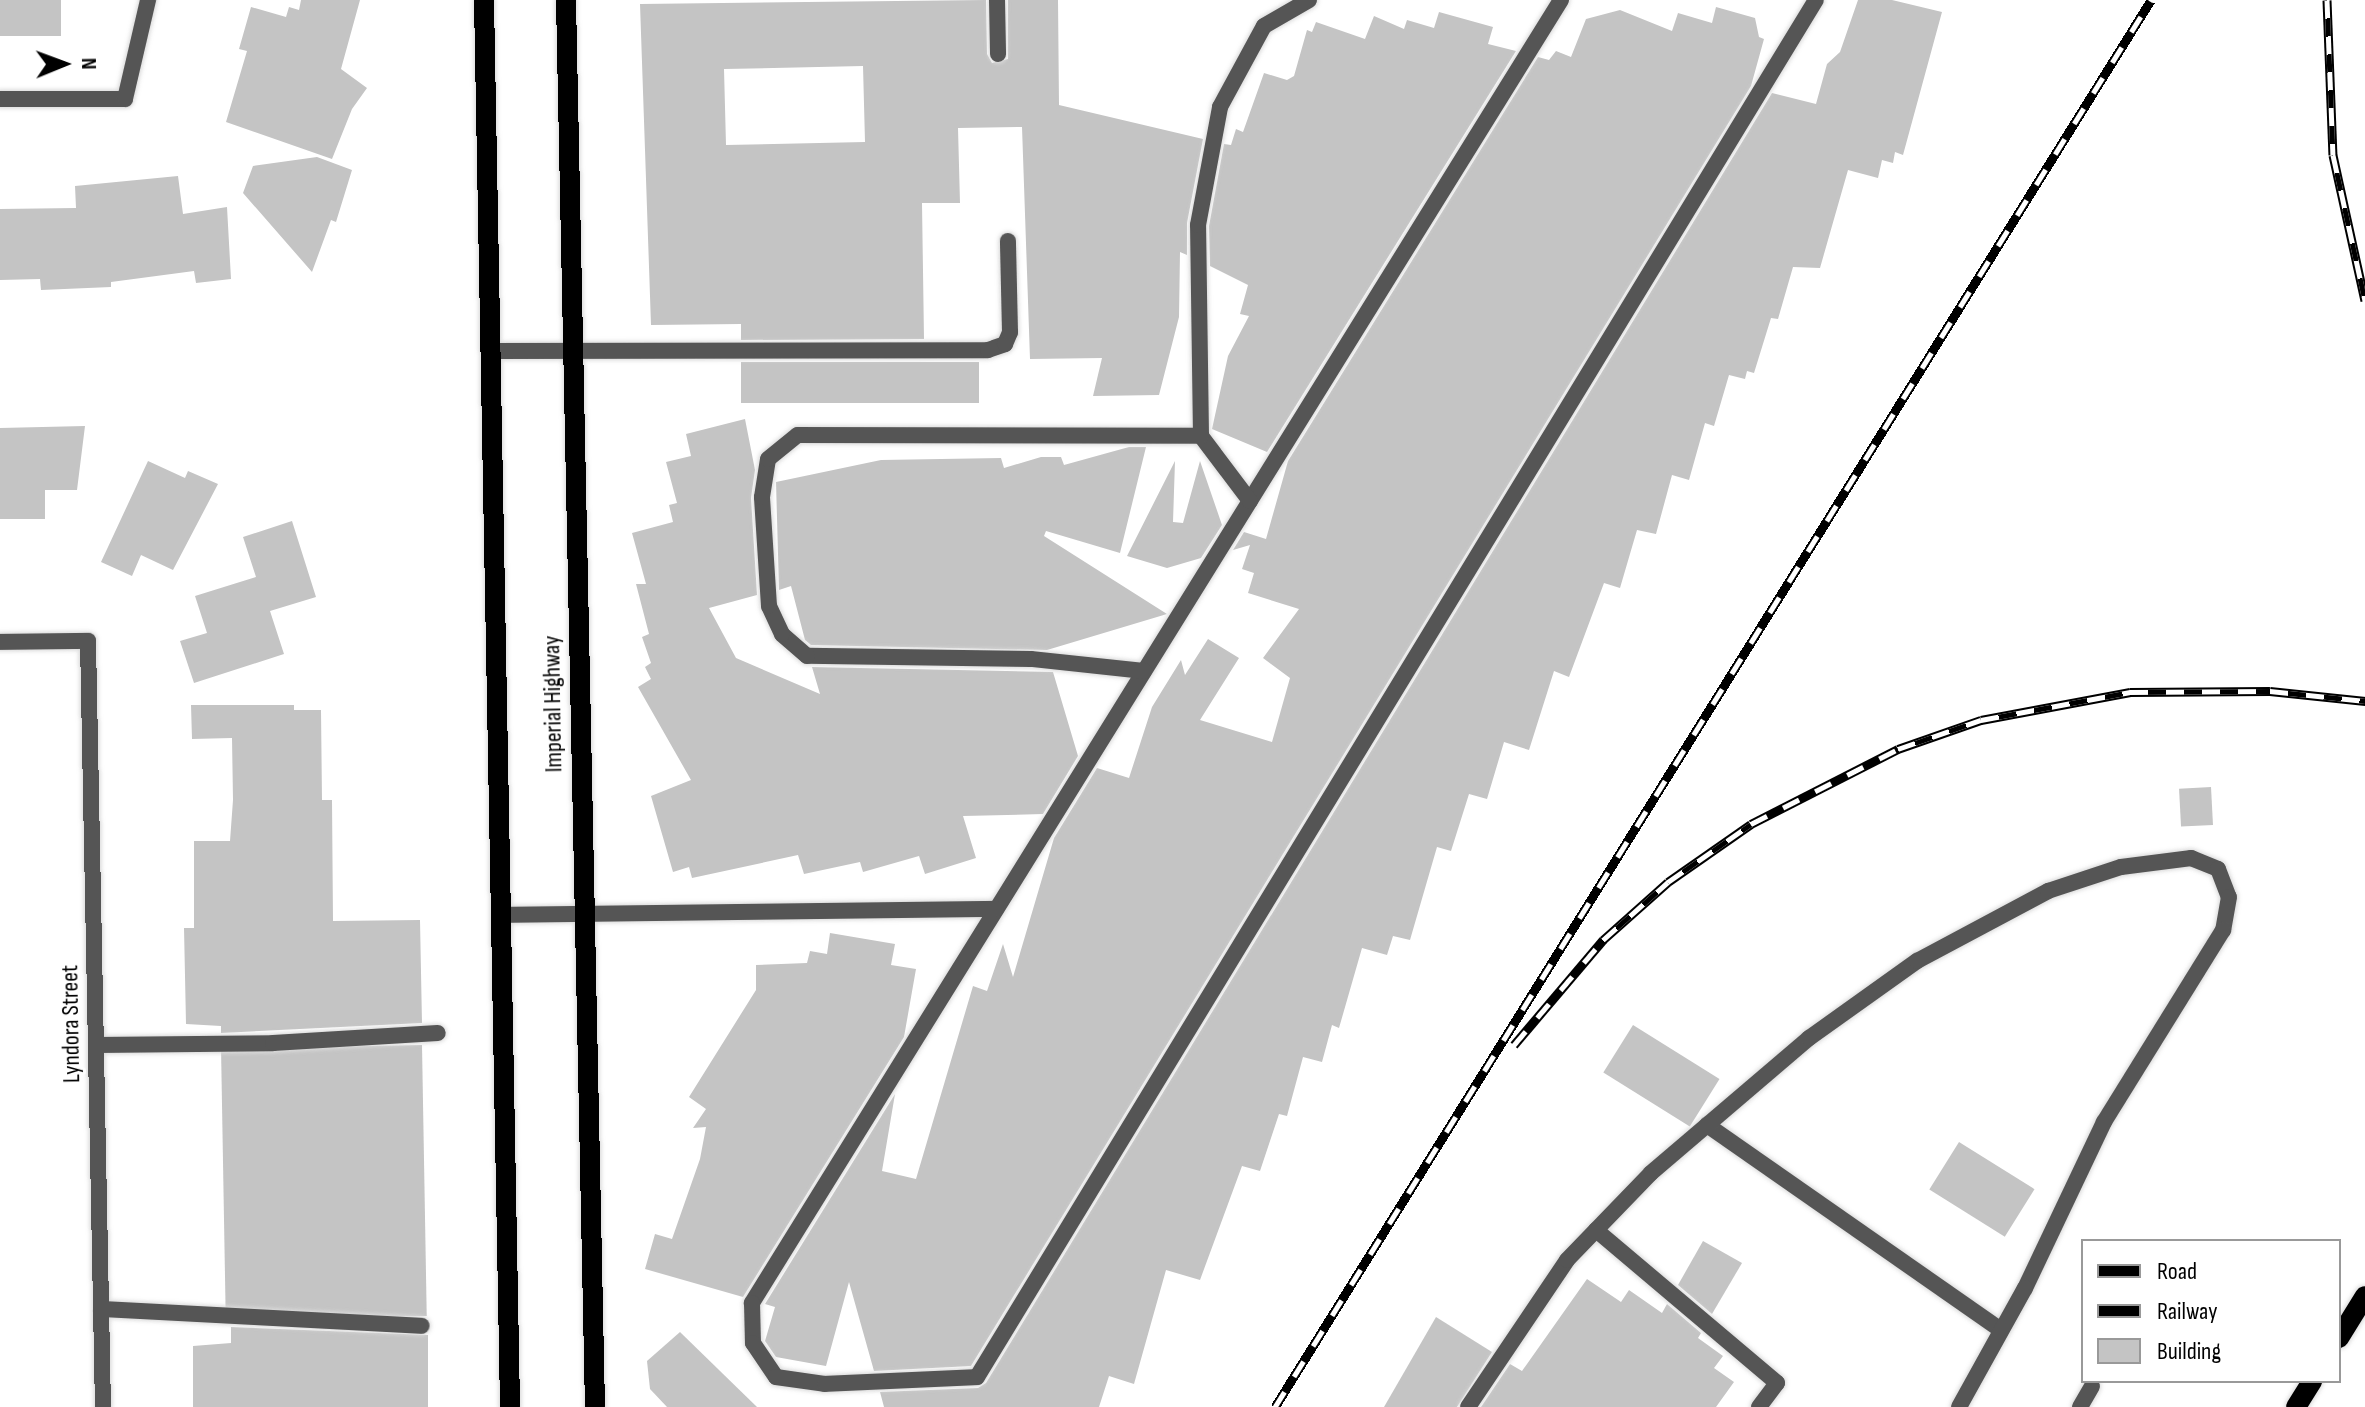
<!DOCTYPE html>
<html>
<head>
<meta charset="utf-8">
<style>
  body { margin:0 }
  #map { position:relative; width:2365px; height:1407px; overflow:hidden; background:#fff; font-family:"Sofia Sans Condensed",sans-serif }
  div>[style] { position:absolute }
  .building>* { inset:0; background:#c4c4c4; transform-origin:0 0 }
  .roads { filter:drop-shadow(0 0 2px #dbdbdb) drop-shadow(0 0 2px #dbdbdb) }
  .service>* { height:16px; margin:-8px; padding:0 8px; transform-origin:8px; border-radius:8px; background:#555 }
  .minor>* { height:16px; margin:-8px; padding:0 8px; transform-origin:8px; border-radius:8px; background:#555 }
  .primary>* { height:20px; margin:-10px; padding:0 10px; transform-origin:10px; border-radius:10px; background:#000 }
  .rail>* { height:9px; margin-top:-4.5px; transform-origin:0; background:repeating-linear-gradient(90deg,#fff 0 18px,#000 0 36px); box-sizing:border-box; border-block:2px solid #000 }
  span { translate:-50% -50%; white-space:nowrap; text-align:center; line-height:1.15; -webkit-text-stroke:6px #fff; paint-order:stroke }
  .street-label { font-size:24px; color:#000 }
  .legend { position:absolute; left:2081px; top:1239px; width:260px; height:144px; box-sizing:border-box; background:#fff; border:2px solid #999; margin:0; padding:10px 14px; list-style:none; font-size:24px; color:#000 }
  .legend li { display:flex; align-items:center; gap:16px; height:40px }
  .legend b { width:40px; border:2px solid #999 }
  .north { position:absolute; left:24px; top:24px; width:80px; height:80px; -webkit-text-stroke:6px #fff; paint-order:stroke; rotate:89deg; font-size:22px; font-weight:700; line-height:32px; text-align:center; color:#000 }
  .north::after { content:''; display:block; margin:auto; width:28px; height:36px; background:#000; clip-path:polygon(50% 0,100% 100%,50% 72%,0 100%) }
</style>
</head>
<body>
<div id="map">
  <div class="building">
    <div style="left:0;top:0;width:61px;height:36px"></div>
    <div style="clip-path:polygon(301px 0,360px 0,341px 69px,367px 88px,352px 109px,332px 159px,226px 122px,247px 51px,239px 49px,251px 7px,286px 17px,289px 7px,299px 10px)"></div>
    <div style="clip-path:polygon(evenodd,986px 0,987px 54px,992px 63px,1008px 59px,1008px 0,1058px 0,1059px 105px,1203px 139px,1187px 223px,1187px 255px,1180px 252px,1179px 317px,1159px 395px,1093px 396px,1102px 358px,1030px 359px,1022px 127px,958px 128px,960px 203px,922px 203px,924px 339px,741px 340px,741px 324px,651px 325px,640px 4px,986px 0,863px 66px,865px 142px,726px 145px,724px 69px,863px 66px)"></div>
    <div style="clip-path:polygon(1858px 0,1892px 0,1942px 12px,1903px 155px,1895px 152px,1893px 163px,1882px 160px,1878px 178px,1848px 170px,1820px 268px,1793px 267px,1778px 319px,1771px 318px,1754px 373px,1747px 371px,1745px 379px,1729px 375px,1714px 426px,1705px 423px,1689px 480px,1672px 475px,1656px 534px,1637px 530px,1620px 588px,1604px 583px,1569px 677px,1554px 671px,1529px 750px,1504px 742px,1487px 799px,1469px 794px,1451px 851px,1437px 847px,1410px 940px,1393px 936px,1387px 955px,1362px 948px,1339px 1028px,1332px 1025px,1322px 1062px,1303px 1057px,1287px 1116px,1279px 1114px,1260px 1171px,1242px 1166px,1200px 1280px,1166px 1270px,1134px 1384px,1109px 1376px,1099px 1407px,884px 1407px,880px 1392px,978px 1388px,986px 1383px,1772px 93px,1816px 104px,1827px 64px,1840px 52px)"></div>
    <div style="clip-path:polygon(1716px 7px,1755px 18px,1759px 37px,1764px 39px,1751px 86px,971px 1366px,874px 1371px,849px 1282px,826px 1366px,776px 1357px,765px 1341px,775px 1307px,765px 1304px,895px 1094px,882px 1171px,916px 1179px,973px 986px,987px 991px,1003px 944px,1013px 977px,1054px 838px,1097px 768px,1129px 778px,1152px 707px,1181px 660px,1185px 675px,1208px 639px,1239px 658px,1200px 720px,1272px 742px,1290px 678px,1263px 658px,1299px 609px,1248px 593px,1254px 573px,1242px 569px,1250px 545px,1233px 550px,1244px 532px,1266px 539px,1288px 461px,1538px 57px,1549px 60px,1556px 51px,1571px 57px,1586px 19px,1620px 10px,1672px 31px,1678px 13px,1712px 23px)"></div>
    <div style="clip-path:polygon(1439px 12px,1493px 27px,1488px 44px,1516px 51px,1267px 452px,1212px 429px,1228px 356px,1249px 316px,1240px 314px,1248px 285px,1210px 266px,1209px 226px,1224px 144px,1231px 145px,1236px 129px,1243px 132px,1264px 73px,1287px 80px,1294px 76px,1307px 30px,1312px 32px,1316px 22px,1365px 39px,1374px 16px,1404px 29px,1407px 20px,1434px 28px)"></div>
    <div style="clip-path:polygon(317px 157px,352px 170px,336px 222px,331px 220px,312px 272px,243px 193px,253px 166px)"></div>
    <div style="clip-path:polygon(178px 176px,183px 214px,227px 207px,231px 279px,196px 283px,194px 271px,111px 282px,111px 287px,41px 290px,40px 279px,0 280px,0 209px,76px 208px,75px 186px)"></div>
    <div style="left:741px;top:362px;width:238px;height:41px"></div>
    <div style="clip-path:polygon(745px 419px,755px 470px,751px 498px,757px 595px,709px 608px,736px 658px,820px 694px,812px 667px,1053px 672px,1078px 756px,1043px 814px,963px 816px,976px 858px,925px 874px,919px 856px,863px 872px,860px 862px,804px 874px,798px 855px,692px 878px,689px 867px,673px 872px,651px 796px,691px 780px,638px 687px,651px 679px,645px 667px,651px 663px,642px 637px,649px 634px,636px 584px,646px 584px,632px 533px,673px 522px,669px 505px,677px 503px,666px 462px,691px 456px,686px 434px)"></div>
    <div style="clip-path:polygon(85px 426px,77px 490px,45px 490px,45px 519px,0 519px,0 428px)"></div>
    <div style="clip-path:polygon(1129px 447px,1146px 447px,1120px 553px,1046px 531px,1044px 536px,1167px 614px,1047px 650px,811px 645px,805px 640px,791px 586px,779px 590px,776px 482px,881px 460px,1001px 458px,1004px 468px,1041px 457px,1061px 457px,1064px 465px)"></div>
    <div style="clip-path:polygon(148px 461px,185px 478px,188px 471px,218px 484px,173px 570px,141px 555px,132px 576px,101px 562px)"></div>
    <div style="clip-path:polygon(1175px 461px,1173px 522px,1183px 523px,1200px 461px,1222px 525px,1201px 558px,1167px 568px,1127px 556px)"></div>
    <div style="clip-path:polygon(292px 521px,316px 597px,270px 611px,284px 654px,194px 683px,180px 641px,207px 633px,195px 596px,256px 577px,243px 537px)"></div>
    <div style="clip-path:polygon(191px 705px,294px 705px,294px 710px,321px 710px,322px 800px,332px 800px,333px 921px,420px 920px,422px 1023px,221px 1033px,221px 1026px,186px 1024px,184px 928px,194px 928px,194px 841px,230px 841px,233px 800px,232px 738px,192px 739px)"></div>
    <div style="left:2211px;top:787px;width:38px;height:32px;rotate:87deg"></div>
    <div style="clip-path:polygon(830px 933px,895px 944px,891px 965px,916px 969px,904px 1037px,743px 1297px,645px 1269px,655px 1234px,672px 1239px,700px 1159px,706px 1127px,693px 1128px,706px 1109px,689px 1097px,756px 990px,756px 965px,807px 963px,810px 951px,827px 954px)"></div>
    <div style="left:1633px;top:1025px;width:102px;height:56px;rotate:32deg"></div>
    <div style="left:422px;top:1045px;width:271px;height:201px;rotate:89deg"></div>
    <div style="left:1959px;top:1142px;width:89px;height:56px;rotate:32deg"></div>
    <div style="clip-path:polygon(1703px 1241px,1742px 1263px,1712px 1314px,1678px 1285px)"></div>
    <div style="clip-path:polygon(1587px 1279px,1621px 1302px,1629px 1290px,1662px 1313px,1667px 1304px,1701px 1333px,1698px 1338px,1723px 1356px,1714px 1368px,1734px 1382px,1716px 1407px,1481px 1407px,1510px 1364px,1522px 1371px)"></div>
    <div style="clip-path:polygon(1436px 1317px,1492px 1352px,1457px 1407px,1384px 1407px)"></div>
    <div style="clip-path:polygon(231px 1327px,428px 1335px,428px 1407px,193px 1407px,193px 1346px,231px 1343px)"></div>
    <div style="clip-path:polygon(680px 1332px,757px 1407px,667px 1407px,650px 1389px,647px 1361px)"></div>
  </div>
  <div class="roads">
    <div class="service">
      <div style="left:997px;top:0;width:54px;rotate:88.9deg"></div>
      <div style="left:1561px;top:0;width:1534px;rotate:121.84deg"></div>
      <div style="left:752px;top:1303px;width:40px;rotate:88.6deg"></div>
      <div style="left:753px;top:1343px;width:41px;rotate:55.9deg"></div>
      <div style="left:776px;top:1377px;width:49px;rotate:8.1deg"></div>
      <div style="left:825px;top:1384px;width:152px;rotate:-2.6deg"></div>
      <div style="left:977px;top:1377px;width:1612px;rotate:-58.65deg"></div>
      <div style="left:489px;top:351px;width:499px;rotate:-0.1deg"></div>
      <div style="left:988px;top:350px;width:18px;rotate:-19deg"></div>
      <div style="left:1005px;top:344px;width:13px;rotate:-67deg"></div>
      <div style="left:1010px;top:332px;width:91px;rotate:-91.3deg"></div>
      <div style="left:1250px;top:501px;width:81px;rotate:-127deg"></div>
      <div style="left:1201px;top:436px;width:211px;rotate:-90.8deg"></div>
      <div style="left:1198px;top:225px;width:120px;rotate:-79.4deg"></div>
      <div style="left:1220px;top:107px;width:92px;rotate:-61.5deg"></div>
      <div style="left:1264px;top:26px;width:52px;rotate:-30deg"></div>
      <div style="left:1144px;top:671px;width:114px;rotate:-173.9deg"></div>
      <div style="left:1031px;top:659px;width:224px;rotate:-179.2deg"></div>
      <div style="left:807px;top:656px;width:33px;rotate:-139deg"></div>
      <div style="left:782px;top:634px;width:31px;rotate:-115deg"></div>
      <div style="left:769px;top:606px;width:109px;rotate:-93.7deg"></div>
      <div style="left:762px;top:497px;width:38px;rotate:-81deg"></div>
      <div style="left:768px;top:459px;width:38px;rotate:-39deg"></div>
      <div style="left:798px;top:435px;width:403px;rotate:0.1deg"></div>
      <div style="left:500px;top:915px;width:496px;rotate:-0.7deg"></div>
      <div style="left:96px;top:1045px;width:177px;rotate:-0.6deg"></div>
      <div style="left:273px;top:1043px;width:165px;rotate:-3.5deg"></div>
      <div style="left:1707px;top:1125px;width:358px;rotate:34.9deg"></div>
      <div style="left:1596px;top:1230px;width:237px;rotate:40.2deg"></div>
      <div style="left:1777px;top:1383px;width:30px;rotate:127deg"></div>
      <div style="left:101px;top:1309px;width:321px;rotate:3deg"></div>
      <div style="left:1468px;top:1407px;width:177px;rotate:-56deg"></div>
      <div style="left:1567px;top:1260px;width:121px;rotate:-46deg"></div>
      <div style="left:1651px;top:1173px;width:208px;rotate:-40.5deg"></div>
      <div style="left:1809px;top:1038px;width:133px;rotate:-35.5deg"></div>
      <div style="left:1917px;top:961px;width:149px;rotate:-28.1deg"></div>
      <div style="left:2048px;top:891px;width:77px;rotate:-18.2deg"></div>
      <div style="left:2121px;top:867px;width:71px;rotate:-7.3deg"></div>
      <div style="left:2191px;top:858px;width:29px;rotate:22deg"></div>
      <div style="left:2218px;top:869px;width:30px;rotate:69deg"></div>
      <div style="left:2229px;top:897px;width:34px;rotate:100deg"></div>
      <div style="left:2223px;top:930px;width:226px;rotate:121.8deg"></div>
      <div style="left:2104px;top:1122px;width:184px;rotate:115.4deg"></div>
      <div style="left:2025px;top:1288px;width:136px;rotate:119deg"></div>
      <div style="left:2080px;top:1407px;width:24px;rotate:-60deg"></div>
    </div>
    <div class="minor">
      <div style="left:0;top:99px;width:125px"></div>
      <div style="left:125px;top:99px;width:102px;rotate:-76.9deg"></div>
      <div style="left:0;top:642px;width:88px;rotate:-0.7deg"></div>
      <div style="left:88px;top:641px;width:766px;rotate:88.88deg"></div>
    </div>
    <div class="primary">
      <div style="left:484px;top:0;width:1407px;rotate:88.94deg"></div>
      <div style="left:566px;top:0;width:1407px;rotate:88.82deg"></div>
      <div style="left:2339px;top:1338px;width:49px;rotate:-58.2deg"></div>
      <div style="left:2296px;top:1407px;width:31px;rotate:-58deg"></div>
    </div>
  </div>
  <div class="rail">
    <div style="left:2327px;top:0;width:155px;rotate:87.8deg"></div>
    <div style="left:2333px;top:155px;width:149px;rotate:77.6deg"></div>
    <div style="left:1514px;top:1045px;width:138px;rotate:-49.7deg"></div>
    <div style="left:1603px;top:940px;width:87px;rotate:-41.7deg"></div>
    <div style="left:1668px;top:882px;width:101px;rotate:-34.9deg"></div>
    <div style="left:1751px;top:824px;width:165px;rotate:-27deg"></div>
    <div style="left:1898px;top:749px;width:88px;rotate:-19.3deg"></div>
    <div style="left:1981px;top:720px;width:152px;rotate:-10.6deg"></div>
    <div style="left:2130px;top:692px;width:140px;rotate:-0.4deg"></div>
    <div style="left:2270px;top:691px;width:96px;rotate:6deg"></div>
    <div style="left:1275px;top:1407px;width:1657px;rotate:-58.09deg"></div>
  </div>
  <div class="street-label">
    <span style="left:553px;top:704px;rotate:-91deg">Imperial Highway</span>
    <span style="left:71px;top:1024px;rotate:-91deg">Lyndora Street</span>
  </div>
  <ul class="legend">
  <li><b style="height:10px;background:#000"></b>Road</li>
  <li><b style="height:10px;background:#000"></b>Railway</li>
  <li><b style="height:22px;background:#c4c4c4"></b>Building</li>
  </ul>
  <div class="north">N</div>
</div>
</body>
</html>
